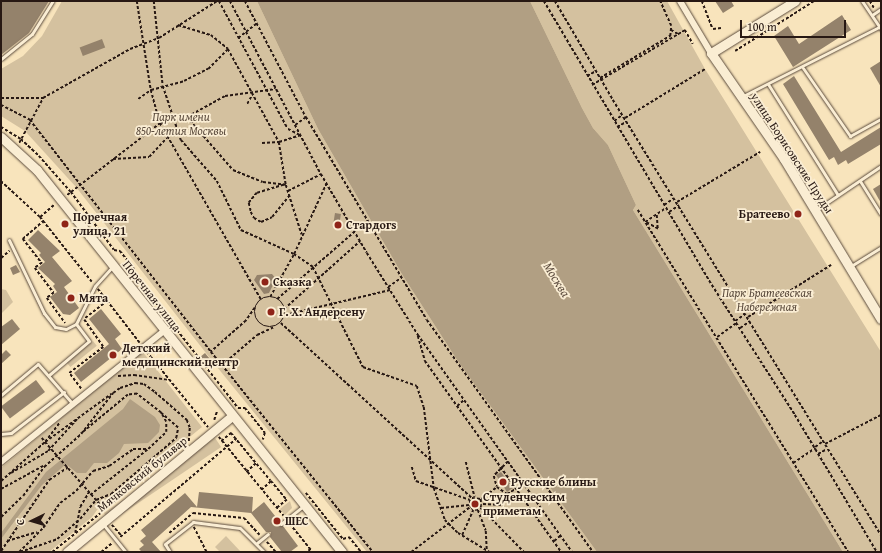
<!DOCTYPE html>
<html>
<head>
<meta charset="utf-8">
<style>
  body { margin:0 }
  #map { position:relative; width:882px; height:553px; overflow:hidden; background:#f8e4bc; font-family:"Gentium Book Plus",serif }
  div>[style] { position:absolute }
  .green>* { inset:0; background:#d4c19f; transform-origin:0 0 }
  .water>* { inset:0; background:#b19f83 }
  .building>* { inset:0; background:#94826b; transform-origin:0 0 }
  .path>* { height:1.5px; margin-top:-0.75px; transform-origin:0; background:repeating-linear-gradient(90deg,#271813 0 3px,transparent 0 5px) }
  .path>.ring { margin:-0.75px; padding:0; box-sizing:content-box; background:none; border:1.5px solid #271813; border-radius:50% }
  .roads { filter:drop-shadow(0 0 1px #5b4b3d) drop-shadow(0 0 1px #5b4b3d) }
  .lane>* { height:3px; margin:-1.5px; padding:0 1.5px; transform-origin:1.5px; border-radius:1.5px; background:#faedd3 }
  .street>* { height:6px; margin:-3px; padding:0 3px; transform-origin:3px; border-radius:3px; background:#faedd3 }
  .secondary>* { height:9px; margin:-4.5px; padding:0 4.5px; transform-origin:4.5px; border-radius:4.5px; background:#faedd3 }
  .dots>* { width:11px; height:11px; translate:-50% -50%; box-sizing:border-box; border:2px solid #faedd3; border-radius:50% }
  span { translate:-50% -50%; white-space:nowrap; text-align:center; line-height:1.15; -webkit-text-stroke:3.5px #faedd3; paint-order:stroke }
  .park-label { font-size:12px; color:#5b4b3d; font-style:italic }
  .street-label { font-size:12px; color:#271813 }
  .poi-label { font-size:12px; color:#271813; font-weight:700 }
  .right { translate:-100% -50%; text-align:right }
  .left { translate:0 -50%; text-align:left }
  .water-label { font-size:13px; color:#5e4e40; font-style:italic }
  .frame { position:absolute; inset:0; border:2px solid #271813; pointer-events:none }
  .north { position:absolute; left:12px; top:501px; width:40px; height:40px; -webkit-text-stroke:3px #faedd3; paint-order:stroke; rotate:265deg; font-size:11px; font-weight:700; line-height:16px; text-align:center; color:#271813 }
  .north::after { content:''; display:block; margin:auto; width:14px; height:18px; background:#271813; clip-path:polygon(50% 0,100% 100%,50% 72%,0 100%) }
  .scale { position:absolute; left:740px; top:20px; width:106px; height:18px; box-sizing:border-box; border:2px solid #271813; border-top:0; padding-left:5px; font-size:12px; line-height:14px; white-space:nowrap; color:#271813; -webkit-text-stroke:3px #faedd3; paint-order:stroke }
</style>
</head>
<body>
<div id="map">
  <div class="green">
    <div style="clip-path:polygon(62px 1px,257px 1px,318px 129px,403px 276px,459px 363px,597px 552px,367px 552px,213px 362px,76px 187px,25px 131px,1px 116px,1px 69px,23px 56px,42px 36px)"></div>
    <div style="clip-path:polygon(530px 1px,667px 1px,705px 69px,881px 352px,881px 552px,843px 552px,633px 210px,636px 205px,608px 145px,593px 128px,582px 108px)"></div>
    <div style="clip-path:polygon(1px 289px,6px 290px,13px 302px,1px 314px)"></div>
    <div style="left:93px;top:341px;width:6px;height:34px;rotate:51deg"></div>
    <div style="clip-path:polygon(142px 351px,202px 427px,113px 499px,102px 503px,92px 517px,49px 552px,1px 552px,1px 468px)"></div>
    <div style="left:215px;top:438px;width:11px;height:134px;rotate:56deg"></div>
    <div style="clip-path:polygon(290px 501px,292px 508px,285px 515px,280px 509px)"></div>
    <div style="clip-path:polygon(226px 536px,241px 552px,220px 552px,215px 547px)"></div>
  </div>
  <div class="water">
    <div style="clip-path:polygon(257px 1px,530px 1px,582px 108px,593px 128px,608px 145px,636px 205px,633px 210px,843px 552px,597px 552px,459px 363px,403px 276px,318px 129px)"></div>
    <div style="clip-path:polygon(130px 399px,155px 417px,160px 425px,159px 432px,148px 443px,124px 444px,119px 453px,107px 463px,94px 463px,86px 473px,77px 473px,66px 464px,42px 485px,1px 539px,1px 533px,46px 472px,123px 409px)"></div>
  </div>
  <div class="building">
    <div style="clip-path:polygon(1px 1px,49px 1px,29px 33px,1px 55px)"></div>
    <div style="clip-path:polygon(715px 1px,731px 1px,734px 6px,723px 13px)"></div>
    <div style="clip-path:polygon(842px 15px,851px 30px,793px 67px,774px 36px,788px 26px,799px 44px)"></div>
    <div style="left:102px;top:39px;width:9px;height:24px;rotate:69deg"></div>
    <div style="clip-path:polygon(881px 61px,881px 87px,870px 68px)"></div>
    <div style="clip-path:polygon(794px 76px,841px 152px,881px 127px,881px 144px,848px 164px,846px 160px,838px 165px,834px 157px,829px 160px,783px 84px)"></div>
    <div style="clip-path:polygon(881px 184px,881px 203px,873px 189px)"></div>
    <div style="left:335px;top:213px;width:6px;height:14px;rotate:9deg"></div>
    <div style="clip-path:polygon(38px 230px,60px 251px,52px 257px,72px 281px,64px 287px,79px 308px,70px 315px,63px 314px,50px 297px,57px 292px,53px 286px,55px 284px,38px 268px,45px 262px,39px 255px,41px 253px,28px 240px)"></div>
    <div style="clip-path:polygon(16px 265px,20px 272px,13px 275px,10px 268px)"></div>
    <div style="clip-path:polygon(272px 274px,276px 279px,269px 293px,264px 294px,254px 280px,257px 275px)"></div>
    <div style="clip-path:polygon(101px 309px,121px 334px,115px 339px,122px 349px,81px 382px,74px 373px,109px 344px,89px 319px)"></div>
    <div style="clip-path:polygon(12px 319px,20px 329px,1px 345px,1px 327px)"></div>
    <div style="clip-path:polygon(6px 350px,11px 355px,1px 364px,1px 355px)"></div>
    <div style="left:205px;top:353px;width:8px;height:6px;rotate:50deg"></div>
    <div style="left:36px;top:380px;width:15px;height:44px;rotate:53deg"></div>
    <div style="clip-path:polygon(501px 472px,513px 488px,507px 492px,496px 475px)"></div>
    <div style="clip-path:polygon(199px 492px,253px 497px,252px 512px,264px 502px,279px 521px,278px 526px,283px 526px,298px 546px,290px 552px,282px 552px,270px 537px,271px 532px,266px 532px,251px 513px,191px 507px,152px 542px,161px 552px,142px 552px,139px 549px,144px 545px,140px 541px,146px 536px,141px 530px,185px 493px,197px 507px)"></div>
  </div>
  <div class="path">
    <div style="left:137px;top:1px;width:90px;rotate:81.1deg"></div>
    <div style="left:151px;top:90px;width:34px;rotate:75deg"></div>
    <div style="left:160px;top:123px;width:203px;rotate:60.2deg"></div>
    <div style="left:154px;top:1px;width:85px;rotate:84deg"></div>
    <div style="left:163px;top:86px;width:57px;rotate:71.6deg"></div>
    <div style="left:181px;top:140px;width:55px;rotate:48.7deg"></div>
    <div style="left:217px;top:181px;width:55px;rotate:63.9deg"></div>
    <div style="left:241px;top:230px;width:58px;rotate:24.4deg"></div>
    <div style="left:294px;top:254px;width:23px;rotate:34deg"></div>
    <div style="left:313px;top:267px;width:112px;rotate:63.4deg"></div>
    <div style="left:363px;top:367px;width:57px;rotate:19.4deg"></div>
    <div style="left:417px;top:386px;width:22px;rotate:72deg"></div>
    <div style="left:424px;top:407px;width:82px;rotate:83deg"></div>
    <div style="left:434px;top:488px;width:34px;rotate:71deg"></div>
    <div style="left:445px;top:520px;width:18px;rotate:45deg"></div>
    <div style="left:458px;top:533px;width:37px;rotate:31deg"></div>
    <div style="left:219px;top:1px;width:145px;rotate:61.7deg"></div>
    <div style="left:288px;top:129px;width:13px;rotate:27deg"></div>
    <div style="left:230px;top:1px;width:195px;rotate:62.3deg"></div>
    <div style="left:321px;top:174px;width:91px;rotate:59.8deg"></div>
    <div style="left:367px;top:253px;width:97px;rotate:58.1deg"></div>
    <div style="left:418px;top:335px;width:266px;rotate:54.6deg"></div>
    <div style="left:245px;top:1px;width:131px;rotate:62.3deg"></div>
    <div style="left:306px;top:117px;width:236px;rotate:59.2deg"></div>
    <div style="left:427px;top:320px;width:285px;rotate:54.4deg"></div>
    <div style="left:544px;top:1px;width:330px;rotate:59.4deg"></div>
    <div style="left:712px;top:285px;width:154px;rotate:57.4deg"></div>
    <div style="left:795px;top:415px;width:160px;rotate:59.1deg"></div>
    <div style="left:555px;top:1px;width:115px;rotate:59.6deg"></div>
    <div style="left:613px;top:100px;width:511px;rotate:58.36deg"></div>
    <div style="left:702px;top:1px;width:30px;rotate:69deg"></div>
    <div style="left:713px;top:29px;width:8px;rotate:-7deg"></div>
    <div style="left:870px;top:1px;width:8px;rotate:60deg"></div>
    <div style="left:178px;top:25px;width:34px;rotate:17deg"></div>
    <div style="left:211px;top:35px;width:22px;rotate:39deg"></div>
    <div style="left:228px;top:49px;width:106px;rotate:61.3deg"></div>
    <div style="left:279px;top:142px;width:44px;rotate:80.8deg"></div>
    <div style="left:286px;top:185px;width:52px;rotate:72.3deg"></div>
    <div style="left:671px;top:30px;width:8px;rotate:30deg"></div>
    <div style="left:238px;top:38px;width:24px;rotate:-38deg"></div>
    <div style="left:735px;top:51px;width:93px;rotate:-32.3deg"></div>
    <div style="left:587px;top:76px;width:10px;rotate:-29deg"></div>
    <div style="left:600px;top:78px;width:82px;rotate:-31deg"></div>
    <div style="left:670px;top:36px;width:10px;rotate:-84deg"></div>
    <div style="left:671px;top:26px;width:27px;rotate:-114deg"></div>
    <div style="left:592px;top:85px;width:108px;rotate:-30.6deg"></div>
    <div style="left:685px;top:30px;width:16px;rotate:60deg"></div>
    <div style="left:1px;top:98px;width:42px"></div>
    <div style="left:138px;top:99px;width:16px;rotate:-35deg"></div>
    <div style="left:151px;top:90px;width:34px;rotate:-15deg"></div>
    <div style="left:184px;top:81px;width:27px;rotate:-27deg"></div>
    <div style="left:208px;top:69px;width:28px;rotate:-45deg"></div>
    <div style="left:247px;top:104px;width:10px;rotate:-61deg"></div>
    <div style="left:1px;top:105px;width:33px;rotate:27deg"></div>
    <div style="left:30px;top:120px;width:294px;rotate:52deg"></div>
    <div style="left:187px;top:117px;width:70px;rotate:49deg"></div>
    <div style="left:233px;top:170px;width:32px;rotate:22deg"></div>
    <div style="left:263px;top:182px;width:23px;rotate:7deg"></div>
    <div style="left:625px;top:118px;width:94px;rotate:-31.5deg"></div>
    <div style="left:614px;top:121px;width:10px;rotate:-37deg"></div>
    <div style="left:295px;top:125px;width:14px;rotate:-36deg"></div>
    <div style="left:1px;top:127px;width:23px;rotate:31deg"></div>
    <div style="left:21px;top:139px;width:25px;rotate:43deg"></div>
    <div style="left:39px;top:156px;width:48px;rotate:48.4deg"></div>
    <div style="left:71px;top:192px;width:72px;rotate:53.4deg"></div>
    <div style="left:114px;top:250px;width:6px;rotate:9deg"></div>
    <div style="left:120px;top:251px;width:22px;rotate:51deg"></div>
    <div style="left:134px;top:268px;width:7px;rotate:90deg"></div>
    <div style="left:134px;top:275px;width:159px;rotate:51.9deg"></div>
    <div style="left:232px;top:400px;width:10px;rotate:53deg"></div>
    <div style="left:238px;top:408px;width:7px"></div>
    <div style="left:245px;top:408px;width:32px;rotate:51deg"></div>
    <div style="left:265px;top:433px;width:7px;rotate:106deg"></div>
    <div style="left:617px;top:127px;width:10px;rotate:-29deg"></div>
    <div style="left:19px;top:143px;width:51px;rotate:-61.9deg"></div>
    <div style="left:43px;top:98px;width:100px;rotate:-29.4deg"></div>
    <div style="left:130px;top:49px;width:31px;rotate:-21deg"></div>
    <div style="left:159px;top:38px;width:69px;rotate:-32.5deg"></div>
    <div style="left:262px;top:143px;width:17px;rotate:-3deg"></div>
    <div style="left:279px;top:142px;width:22px;rotate:-18deg"></div>
    <div style="left:113px;top:159px;width:36px;rotate:-3deg"></div>
    <div style="left:149px;top:157px;width:26px;rotate:-47deg"></div>
    <div style="left:1px;top:181px;width:53px;rotate:42.7deg"></div>
    <div style="left:40px;top:217px;width:83px;rotate:51.3deg"></div>
    <div style="left:284px;top:185px;width:28px;rotate:163deg"></div>
    <div style="left:257px;top:193px;width:13px;rotate:129deg"></div>
    <div style="left:249px;top:203px;width:9px;rotate:77deg"></div>
    <div style="left:251px;top:212px;width:7px;rotate:63deg"></div>
    <div style="left:254px;top:218px;width:8px;rotate:30deg"></div>
    <div style="left:261px;top:222px;width:12px;rotate:-24deg"></div>
    <div style="left:272px;top:217px;width:27px;rotate:-51deg"></div>
    <div style="left:288px;top:191px;width:37px;rotate:-27deg"></div>
    <div style="left:67px;top:195px;width:118px;rotate:-37.7deg"></div>
    <div style="left:160px;top:123px;width:28px;rotate:-13deg"></div>
    <div style="left:187px;top:117px;width:43px;rotate:-28.9deg"></div>
    <div style="left:225px;top:96px;width:51px;rotate:-7.8deg"></div>
    <div style="left:677px;top:202px;width:97px;rotate:-31.1deg"></div>
    <div style="left:664px;top:205px;width:12px;rotate:-35deg"></div>
    <div style="left:638px;top:210px;width:401px;rotate:58.4deg"></div>
    <div style="left:669px;top:212px;width:12px;rotate:-35deg"></div>
    <div style="left:657px;top:215px;width:14px;rotate:86deg"></div>
    <div style="left:658px;top:229px;width:15px;rotate:-152deg"></div>
    <div style="left:645px;top:222px;width:25px;rotate:-34deg"></div>
    <div style="left:40px;top:217px;width:18px;rotate:-41deg"></div>
    <div style="left:44px;top:221px;width:28px;rotate:139deg"></div>
    <div style="left:23px;top:239px;width:31px;rotate:52deg"></div>
    <div style="left:42px;top:263px;width:9px;rotate:144deg"></div>
    <div style="left:35px;top:268px;width:31px;rotate:53deg"></div>
    <div style="left:54px;top:293px;width:9px;rotate:144deg"></div>
    <div style="left:47px;top:298px;width:31px;rotate:54deg"></div>
    <div style="left:1px;top:258px;width:11px;rotate:-41deg"></div>
    <div style="left:388px;top:287px;width:16px;rotate:-35deg"></div>
    <div style="left:98px;top:289px;width:68px;rotate:52.1deg"></div>
    <div class="ring" style="left:255px;top:297px;width:28.5px;height:28.5px"></div>
    <div style="left:270px;top:297px;width:49px;rotate:-60.8deg"></div>
    <div style="left:294px;top:254px;width:77px;rotate:-65.4deg"></div>
    <div style="left:277px;top:299px;width:102px;rotate:-41deg"></div>
    <div style="left:255px;top:308px;width:16px;rotate:125deg"></div>
    <div style="left:246px;top:321px;width:47px;rotate:138.5deg"></div>
    <div style="left:211px;top:352px;width:17px;rotate:50deg"></div>
    <div style="left:222px;top:365px;width:46px;rotate:-40.6deg"></div>
    <div style="left:257px;top:335px;width:19px;rotate:-25deg"></div>
    <div style="left:284px;top:309px;width:102px;rotate:-41.8deg"></div>
    <div style="left:285px;top:315px;width:108px;rotate:-13.4deg"></div>
    <div style="left:748px;top:317px;width:98px;rotate:-32.1deg"></div>
    <div style="left:85px;top:318px;width:28px;rotate:-38deg"></div>
    <div style="left:735px;top:321px;width:12px;rotate:-35deg"></div>
    <div style="left:281px;top:323px;width:259px;rotate:42.5deg"></div>
    <div style="left:740px;top:328px;width:12px;rotate:-35deg"></div>
    <div style="left:418px;top:336px;width:26px;rotate:74deg"></div>
    <div style="left:425px;top:361px;width:234px;rotate:54.5deg"></div>
    <div style="left:717px;top:337px;width:24px;rotate:-36deg"></div>
    <div style="left:147px;top:352px;width:97px;rotate:50.9deg"></div>
    <div style="left:222px;top:365px;width:240px;rotate:51.1deg"></div>
    <div style="left:206px;top:367px;width:14px;rotate:-39deg"></div>
    <div style="left:118px;top:376px;width:16px;rotate:-4deg"></div>
    <div style="left:134px;top:375px;width:35px;rotate:8deg"></div>
    <div style="left:81px;top:389px;width:20px;rotate:-127deg"></div>
    <div style="left:69px;top:373px;width:43px;rotate:-37.4deg"></div>
    <div style="left:103px;top:347px;width:33px;rotate:-125deg"></div>
    <div style="left:457px;top:406px;width:9px;rotate:-41deg"></div>
    <div style="left:214px;top:420px;width:9px;rotate:-72deg"></div>
    <div style="left:219px;top:437px;width:102px;rotate:50.6deg"></div>
    <div style="left:42px;top:438px;width:5px;rotate:53deg"></div>
    <div style="left:45px;top:442px;width:25px;rotate:-53deg"></div>
    <div style="left:221px;top:441px;width:13px;rotate:-39deg"></div>
    <div style="left:231px;top:433px;width:62px;rotate:50.2deg"></div>
    <div style="left:271px;top:481px;width:25px;rotate:50deg"></div>
    <div style="left:287px;top:500px;width:13px;rotate:141deg"></div>
    <div style="left:45px;top:442px;width:89px;rotate:48.6deg"></div>
    <div style="left:825px;top:444px;width:63px;rotate:-27.4deg"></div>
    <div style="left:815px;top:447px;width:10px;rotate:-37deg"></div>
    <div style="left:818px;top:454px;width:10px;rotate:-29deg"></div>
    <div style="left:466px;top:462px;width:36px;rotate:76deg"></div>
    <div style="left:508px;top:462px;width:20px;rotate:135deg"></div>
    <div style="left:494px;top:476px;width:11px;rotate:75deg"></div>
    <div style="left:497px;top:487px;width:12px;rotate:35deg"></div>
    <div style="left:507px;top:494px;width:20px;rotate:-30deg"></div>
    <div style="left:793px;top:463px;width:27px;rotate:-34deg"></div>
    <div style="left:412px;top:467px;width:15px;rotate:74deg"></div>
    <div style="left:416px;top:481px;width:57px;rotate:19.4deg"></div>
    <div style="left:246px;top:472px;width:13px;rotate:-42deg"></div>
    <div style="left:11px;top:473px;width:43px;rotate:-30.7deg"></div>
    <div style="left:48px;top:451px;width:43px;rotate:-47.8deg"></div>
    <div style="left:1px;top:481px;width:59px;rotate:-41.6deg"></div>
    <div style="left:45px;top:442px;width:82px;rotate:-36deg"></div>
    <div style="left:1px;top:489px;width:48px;rotate:-28.7deg"></div>
    <div style="left:261px;top:490px;width:13px;rotate:-42deg"></div>
    <div style="left:306px;top:493px;width:59px;rotate:51.2deg"></div>
    <div style="left:343px;top:539px;width:6px;rotate:-18deg"></div>
    <div style="left:349px;top:537px;width:19px;rotate:51deg"></div>
    <div style="left:90px;top:495px;width:74px;rotate:-38.4deg"></div>
    <div style="left:472px;top:498px;width:9px;rotate:6deg"></div>
    <div style="left:481px;top:499px;width:9px;rotate:90deg"></div>
    <div style="left:481px;top:499px;width:20px;rotate:-37deg"></div>
    <div style="left:470px;top:500px;width:8px;rotate:83deg"></div>
    <div style="left:471px;top:508px;width:4px;rotate:27deg"></div>
    <div style="left:475px;top:510px;width:6px;rotate:-18deg"></div>
    <div style="left:483px;top:504px;width:20px;rotate:3deg"></div>
    <div style="left:441px;top:508px;width:28px;rotate:-6deg"></div>
    <div style="left:481px;top:508px;width:62px;rotate:45.7deg"></div>
    <div style="left:478px;top:510px;width:22px;rotate:69deg"></div>
    <div style="left:486px;top:531px;width:19px;rotate:87deg"></div>
    <div style="left:1px;top:517px;width:30px;rotate:-44deg"></div>
    <div style="left:23px;top:496px;width:36px;rotate:-54deg"></div>
    <div style="left:44px;top:467px;width:50px;rotate:-41.7deg"></div>
    <div style="left:81px;top:434px;width:52px;rotate:-52deg"></div>
    <div style="left:113px;top:393px;width:9px;rotate:-36deg"></div>
    <div style="left:120px;top:388px;width:16px;rotate:-18deg"></div>
    <div style="left:135px;top:383px;width:9px;rotate:6deg"></div>
    <div style="left:144px;top:384px;width:14px;rotate:36deg"></div>
    <div style="left:155px;top:392px;width:43px;rotate:41.2deg"></div>
    <div style="left:187px;top:420px;width:9px;rotate:69deg"></div>
    <div style="left:190px;top:428px;width:14px;rotate:94deg"></div>
    <div style="left:290px;top:524px;width:36px;rotate:51deg"></div>
    <div style="left:112px;top:525px;width:15px;rotate:48deg"></div>
    <div style="left:194px;top:527px;width:28px;rotate:63deg"></div>
    <div style="left:75px;top:533px;width:26px;rotate:-79deg"></div>
    <div style="left:80px;top:507px;width:17px;rotate:-59deg"></div>
    <div style="left:169px;top:533px;width:31px;rotate:-40deg"></div>
    <div style="left:193px;top:513px;width:51px;rotate:5.6deg"></div>
    <div style="left:244px;top:518px;width:23px;rotate:47deg"></div>
    <div style="left:462px;top:535px;width:27px;rotate:-66deg"></div>
    <div style="left:120px;top:537px;width:152px;rotate:-40.2deg"></div>
    <div style="left:7px;top:541px;width:31px;rotate:-17deg"></div>
    <div style="left:554px;top:541px;width:8px;rotate:-40deg"></div>
    <div style="left:267px;top:542px;width:13px;rotate:48deg"></div>
    <div style="left:1px;top:551px;width:86px;rotate:-55.9deg"></div>
    <div style="left:49px;top:480px;width:23px;rotate:-34deg"></div>
    <div style="left:19px;top:552px;width:34px;rotate:-45deg"></div>
    <div style="left:43px;top:528px;width:30px;rotate:-56deg"></div>
    <div style="left:60px;top:503px;width:20px;rotate:-37deg"></div>
    <div style="left:76px;top:491px;width:26px;rotate:-50deg"></div>
    <div style="left:93px;top:471px;width:17px;rotate:-17deg"></div>
    <div style="left:109px;top:466px;width:29px;rotate:-35deg"></div>
    <div style="left:133px;top:449px;width:15px"></div>
    <div style="left:148px;top:449px;width:25px;rotate:-43deg"></div>
    <div style="left:166px;top:432px;width:10px;rotate:-90deg"></div>
    <div style="left:166px;top:422px;width:10px;rotate:-119deg"></div>
    <div style="left:161px;top:413px;width:31px;rotate:-142deg"></div>
    <div style="left:137px;top:394px;width:9px;rotate:174deg"></div>
    <div style="left:128px;top:395px;width:61px;rotate:140.3deg"></div>
    <div style="left:20px;top:552px;width:39px;rotate:-19deg"></div>
    <div style="left:57px;top:539px;width:30px;rotate:-41deg"></div>
    <div style="left:80px;top:519px;width:25px;rotate:-50deg"></div>
    <div style="left:96px;top:500px;width:16px;rotate:-22deg"></div>
    <div style="left:111px;top:494px;width:86px;rotate:-40.7deg"></div>
    <div style="left:176px;top:438px;width:10px;rotate:-79deg"></div>
    <div style="left:178px;top:428px;width:23px;rotate:-139deg"></div>
    <div style="left:52px;top:552px;width:105px;rotate:-38.8deg"></div>
    <div style="left:101px;top:552px;width:14px;rotate:-39deg"></div>
    <div style="left:309px;top:552px;width:4px;rotate:-90deg"></div>
    <div style="left:411px;top:552px;width:74px;rotate:-37.3deg"></div>
  </div>
  <div class="roads">
    <div class="lane">
      <div style="left:862px;top:1px;width:34px;rotate:56deg"></div>
      <div style="left:872px;top:15px;width:11px;rotate:-34deg"></div>
      <div style="left:1px;top:59px;width:40px;rotate:-39deg"></div>
      <div style="left:32px;top:34px;width:39px;rotate:-58deg"></div>
      <div style="left:803px;top:68px;width:83px;rotate:55.3deg"></div>
      <div style="left:850px;top:136px;width:35px;rotate:-29deg"></div>
      <div style="left:768px;top:84px;width:131px;rotate:57.8deg"></div>
      <div style="left:743px;top:96px;width:153px;rotate:-26.9deg"></div>
      <div style="left:860px;top:181px;width:39px;rotate:58deg"></div>
      <div style="left:816px;top:210px;width:78px;rotate:-34.1deg"></div>
      <div style="left:9px;top:240px;width:81px;rotate:64.4deg"></div>
      <div style="left:44px;top:313px;width:18px;rotate:52deg"></div>
      <div style="left:55px;top:327px;width:11px;rotate:10deg"></div>
      <div style="left:66px;top:329px;width:11px;rotate:-27deg"></div>
      <div style="left:76px;top:324px;width:42px;rotate:-63.4deg"></div>
      <div style="left:95px;top:286px;width:25px;rotate:-48deg"></div>
      <div style="left:851px;top:266px;width:36px;rotate:-32deg"></div>
      <div style="left:49px;top:375px;width:52px;rotate:-40.4deg"></div>
      <div style="left:89px;top:341px;width:21px;rotate:-127deg"></div>
      <div style="left:1px;top:395px;width:48px;rotate:-40deg"></div>
      <div style="left:38px;top:364px;width:52px;rotate:48.9deg"></div>
      <div style="left:1px;top:434px;width:10px;rotate:-6deg"></div>
      <div style="left:11px;top:433px;width:67px;rotate:-37.7deg"></div>
      <div style="left:103px;top:524px;width:36px;rotate:51deg"></div>
      <div style="left:281px;top:524px;width:28px;rotate:-39deg"></div>
      <div style="left:257px;top:543px;width:14px;rotate:-39deg"></div>
      <div style="left:170px;top:552px;width:9px;rotate:-122deg"></div>
      <div style="left:165px;top:544px;width:36px;rotate:-38deg"></div>
      <div style="left:193px;top:522px;width:47px;rotate:7.3deg"></div>
      <div style="left:240px;top:528px;width:34px;rotate:45deg"></div>
    </div>
    <div class="street">
      <div style="left:680px;top:1px;width:61px;rotate:59.2deg"></div>
      <div style="left:1px;top:462px;width:211px;rotate:-38.8deg"></div>
    </div>
    <div class="secondary">
      <div style="left:795px;top:1px;width:99px;rotate:148.2deg"></div>
      <div style="left:711px;top:53px;width:129px;rotate:55.4deg"></div>
      <div style="left:784px;top:159px;width:187px;rotate:58.8deg"></div>
      <div style="left:1px;top:137px;width:49px;rotate:42.5deg"></div>
      <div style="left:37px;top:170px;width:489px;rotate:51.4deg"></div>
      <div style="left:67px;top:552px;width:214px;rotate:-39.5deg"></div>
    </div>
  </div>
  <div class="dots">
    <div style="left:798px;top:214px;background:#8f2418"></div>
    <div style="left:65px;top:224px;background:#8f2418"></div>
    <div style="left:338px;top:225px;background:#8f2418"></div>
    <div style="left:265px;top:282px;background:#8f2418"></div>
    <div style="left:71px;top:298px;background:#8f2418"></div>
    <div style="left:271px;top:312px;background:#8f2418"></div>
    <div style="left:113px;top:355px;background:#8f2418"></div>
    <div style="left:503px;top:482px;background:#8f2418"></div>
    <div style="left:475px;top:504px;background:#8f2418"></div>
    <div style="left:277px;top:521px;background:#8f2418"></div>
  </div>
  <div class="park-label">
    <span style="left:181px;top:124px">Парк имени<br>850-летия Москвы</span>
    <span style="left:767px;top:300px">Парк Братеевская<br>Набережная</span>
  </div>
  <div class="street-label">
    <span style="left:792px;top:153px;rotate:57deg">улица Борисовские Пруды</span>
    <span style="left:152px;top:296px;rotate:52deg">Поречная улица</span>
    <span style="left:142px;top:474px;rotate:-39deg">Мячковский бульвар</span>
  </div>
  <div class="poi-label">
    <span class="right" style="left:790px;top:214px">Братеево</span>
    <span class="left" style="left:73px;top:224px">Поречная<br>улица, 21</span>
    <span class="left" style="left:346px;top:225px">Стардогs</span>
    <span class="left" style="left:273px;top:282px">Сказка</span>
    <span class="left" style="left:79px;top:298px">Мята</span>
    <span class="left" style="left:279px;top:312px">Г. Х. Андерсену</span>
    <span class="left" style="left:122px;top:355px">Детский<br>медицинский центр</span>
    <span class="left" style="left:511px;top:482px">Русские блины</span>
    <span class="left" style="left:483px;top:504px">Студенческим<br>приметам</span>
    <span class="left" style="left:285px;top:521px">ШЕС</span>
  </div>
  <div class="water-label">
    <span style="left:556px;top:280px;rotate:58deg">Москва</span>
  </div>
  <div class="frame"></div>
  <div class="north">С</div>
  <div class="scale">100 m</div>
</div>
</body>
</html>
